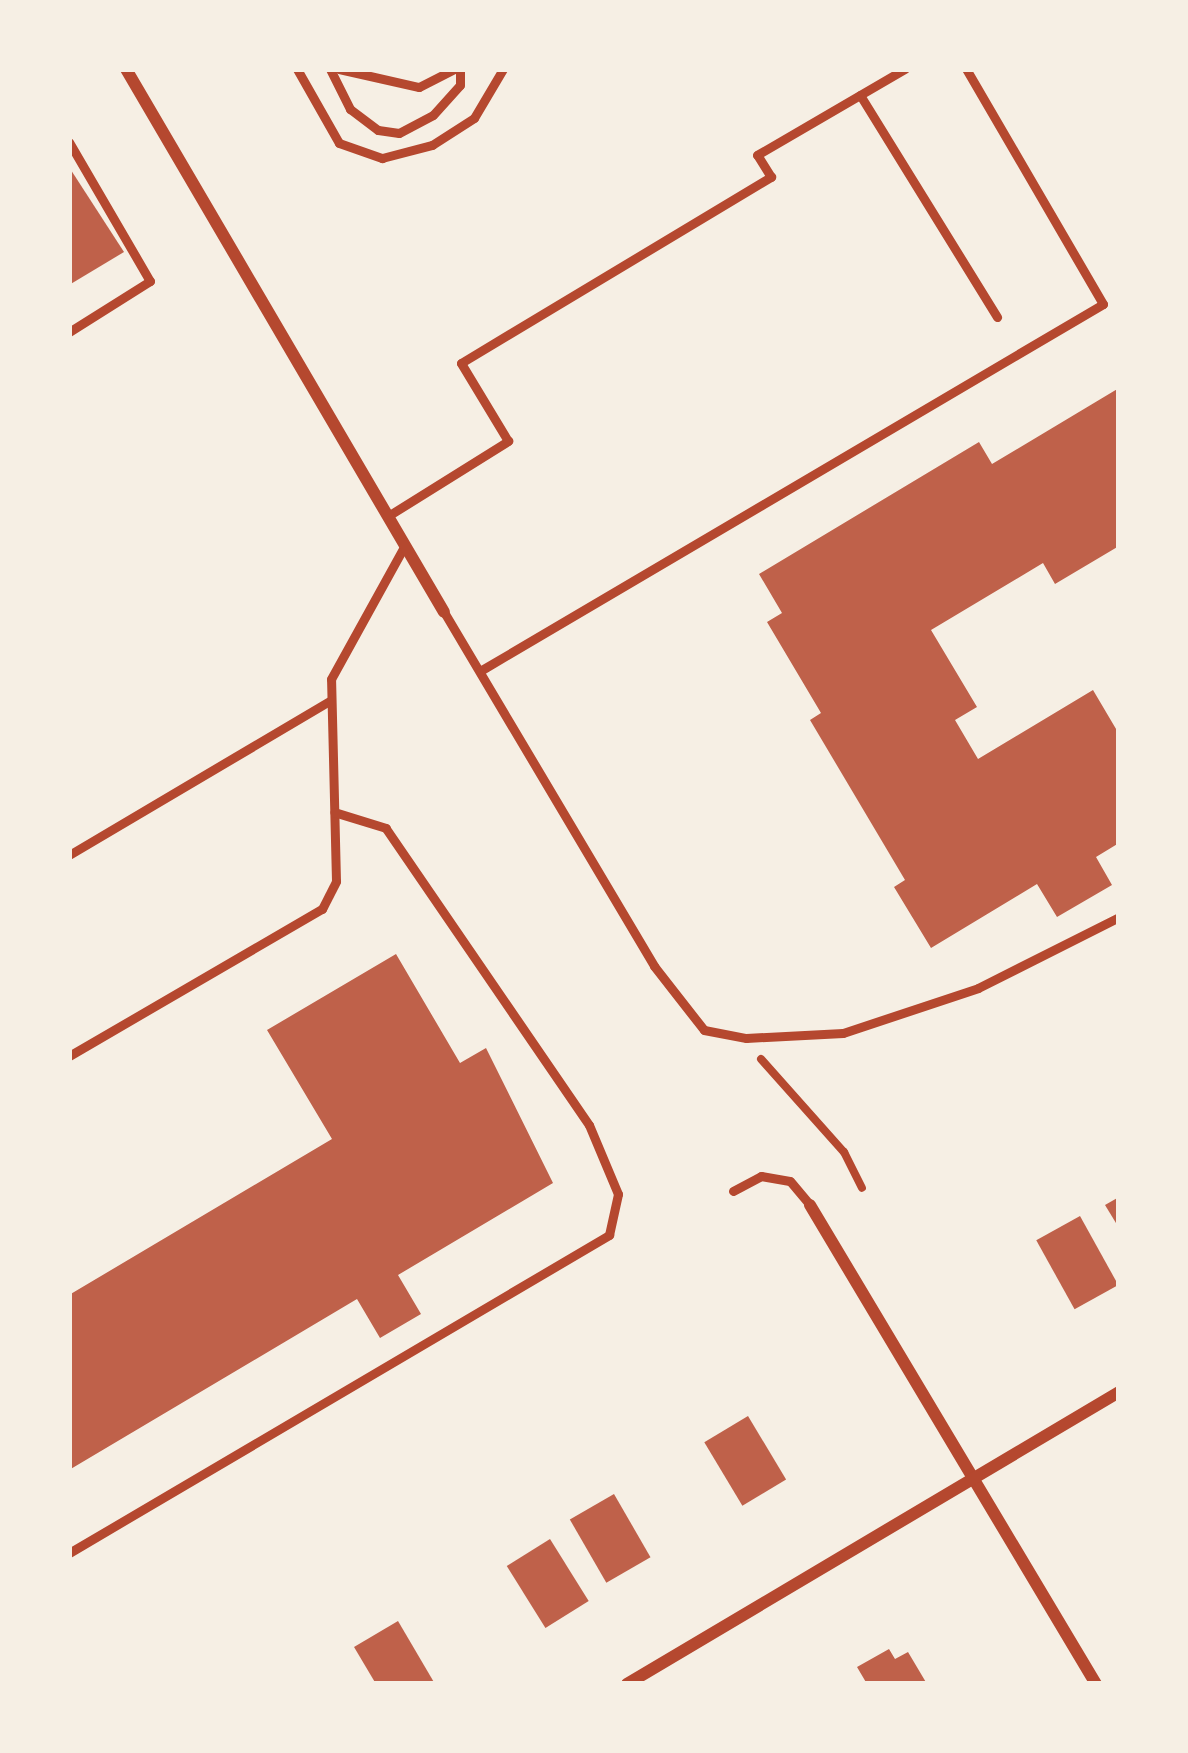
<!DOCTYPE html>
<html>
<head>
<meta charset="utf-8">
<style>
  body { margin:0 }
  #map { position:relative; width:1188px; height:1753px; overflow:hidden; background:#f6efe4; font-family:Overpass,sans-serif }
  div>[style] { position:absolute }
  .building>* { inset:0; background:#bf614a; transform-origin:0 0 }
  .path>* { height:8px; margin:-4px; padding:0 4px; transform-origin:4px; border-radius:4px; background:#b5482f }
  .service>* { height:9px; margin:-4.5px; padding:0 4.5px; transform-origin:4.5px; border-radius:4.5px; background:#b5482f }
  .minor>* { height:12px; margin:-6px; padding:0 6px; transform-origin:6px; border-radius:6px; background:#b5482f }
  span { translate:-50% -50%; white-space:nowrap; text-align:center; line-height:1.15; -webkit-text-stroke:10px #f6efe4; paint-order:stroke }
  .frame { position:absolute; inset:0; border:72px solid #f6efe4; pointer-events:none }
</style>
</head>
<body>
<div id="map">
  <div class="building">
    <div style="clip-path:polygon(69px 167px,124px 252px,69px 285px)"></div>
    <div style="clip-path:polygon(1119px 388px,1119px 546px,1055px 584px,1043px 563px,931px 630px,977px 707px,955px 720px,978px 759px,1093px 690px,1119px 734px,1119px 843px,1096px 857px,1112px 885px,1057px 917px,1037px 884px,931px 948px,894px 887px,905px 880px,810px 720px,821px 713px,767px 622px,782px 613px,759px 574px,979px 442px,992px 464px)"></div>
    <div style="clip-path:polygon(396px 954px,460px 1063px,486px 1048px,553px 1183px,398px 1275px,421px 1314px,380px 1338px,357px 1299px,69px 1470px,69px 1295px,332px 1139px,267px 1030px)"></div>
    <div style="clip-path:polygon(1119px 1197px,1119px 1228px,1105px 1205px)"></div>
    <div style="left:1080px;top:1216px;width:79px;height:50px;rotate:61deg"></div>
    <div style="left:748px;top:1416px;width:74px;height:51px;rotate:59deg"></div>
    <div style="left:614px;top:1494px;width:73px;height:51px;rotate:60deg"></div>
    <div style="left:550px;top:1539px;width:73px;height:51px;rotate:58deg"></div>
    <div style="clip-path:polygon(398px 1621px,435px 1684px,376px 1684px,354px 1647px)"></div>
    <div style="clip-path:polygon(889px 1649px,895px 1659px,908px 1652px,927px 1684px,867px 1684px,857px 1667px)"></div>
  </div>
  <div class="path">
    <div style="left:761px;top:1059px;width:125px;rotate:48.3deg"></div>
    <div style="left:844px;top:1152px;width:40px;rotate:63.4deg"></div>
  </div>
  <div class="service">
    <div style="left:297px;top:69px;width:85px;rotate:60.4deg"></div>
    <div style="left:339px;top:143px;width:46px;rotate:19.2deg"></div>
    <div style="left:382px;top:158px;width:52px;rotate:-14.6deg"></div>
    <div style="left:432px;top:145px;width:50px;rotate:-32.7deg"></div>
    <div style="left:474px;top:118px;width:57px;rotate:-59.4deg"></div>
    <div style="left:330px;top:69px;width:45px;rotate:63.4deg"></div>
    <div style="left:350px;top:109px;width:35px;rotate:37deg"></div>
    <div style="left:378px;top:130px;width:21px;rotate:8deg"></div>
    <div style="left:399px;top:133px;width:38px;rotate:-28deg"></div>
    <div style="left:433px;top:115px;width:40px;rotate:-48deg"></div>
    <div style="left:460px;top:85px;width:16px;rotate:-90deg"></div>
    <div style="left:339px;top:69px;width:82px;rotate:12.7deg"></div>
    <div style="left:419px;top:87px;width:39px;rotate:-27deg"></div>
    <div style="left:860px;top:95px;width:261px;rotate:58.3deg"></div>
    <div style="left:69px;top:142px;width:161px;rotate:59.8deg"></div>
    <div style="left:150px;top:281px;width:96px;rotate:147.8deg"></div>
    <div style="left:388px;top:516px;width:142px;rotate:-32deg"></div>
    <div style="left:508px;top:441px;width:91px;rotate:-121.1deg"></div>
    <div style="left:461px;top:363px;width:362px;rotate:-31deg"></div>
    <div style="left:771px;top:177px;width:26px;rotate:-122deg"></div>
    <div style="left:757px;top:155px;width:171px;rotate:-30.2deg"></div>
    <div style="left:444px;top:612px;width:412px;rotate:59.3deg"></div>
    <div style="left:654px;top:966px;width:81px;rotate:52deg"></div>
    <div style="left:704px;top:1030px;width:43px;rotate:10.8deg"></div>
    <div style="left:746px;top:1038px;width:97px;rotate:-3deg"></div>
    <div style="left:843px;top:1033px;width:142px;rotate:-18.4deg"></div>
    <div style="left:978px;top:988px;width:158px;rotate:-26.7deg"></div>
    <div style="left:480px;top:671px;width:723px;rotate:-30.5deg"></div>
    <div style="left:1103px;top:304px;width:272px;rotate:-120.2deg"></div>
    <div style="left:69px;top:855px;width:304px;rotate:-30.6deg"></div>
    <div style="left:69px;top:1056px;width:293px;rotate:-30.2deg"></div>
    <div style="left:322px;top:909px;width:31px;rotate:-63deg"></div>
    <div style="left:336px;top:881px;width:202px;rotate:-91.4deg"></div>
    <div style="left:331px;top:679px;width:153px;rotate:-61.1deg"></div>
    <div style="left:733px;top:1191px;width:32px;rotate:-28deg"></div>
    <div style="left:761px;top:1176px;width:29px;rotate:10deg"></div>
    <div style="left:790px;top:1181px;width:31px;rotate:50deg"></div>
    <div style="left:69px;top:1553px;width:627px;rotate:-30.49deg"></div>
    <div style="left:609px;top:1235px;width:42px;rotate:-77.6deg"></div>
    <div style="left:618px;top:1194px;width:75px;rotate:-112.8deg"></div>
    <div style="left:589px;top:1125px;width:360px;rotate:-124.4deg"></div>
    <div style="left:386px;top:828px;width:54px;rotate:-162.9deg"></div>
  </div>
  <div class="minor">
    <div style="left:126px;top:69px;width:629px;rotate:59.65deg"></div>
    <div style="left:810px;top:1205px;width:558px;rotate:59.16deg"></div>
    <div style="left:627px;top:1684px;width:572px;rotate:-30.69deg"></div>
  </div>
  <div class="frame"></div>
</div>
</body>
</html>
